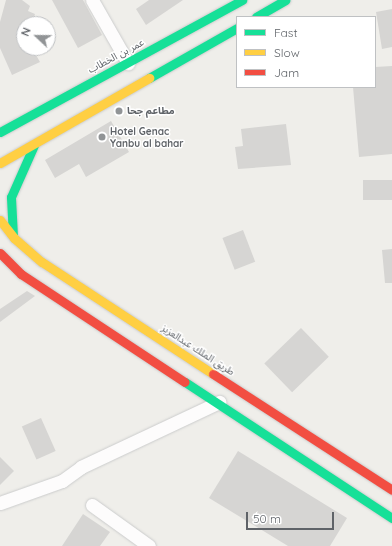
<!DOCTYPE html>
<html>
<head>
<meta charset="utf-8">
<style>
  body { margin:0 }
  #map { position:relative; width:392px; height:546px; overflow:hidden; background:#efeeea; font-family:Quicksand,"Noto Sans Arabic",sans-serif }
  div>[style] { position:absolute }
  .building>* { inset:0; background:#d6d5d3; transform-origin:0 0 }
  .roads { filter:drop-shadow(0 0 1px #cbcccc) drop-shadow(0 0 1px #cbcccc) }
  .street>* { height:13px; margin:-6.5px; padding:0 6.5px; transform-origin:6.5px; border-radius:6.5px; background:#fdfcfc }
  .fast>* { height:9px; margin:-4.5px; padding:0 4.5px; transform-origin:4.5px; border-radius:4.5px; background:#16e098 }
  .slow>* { height:9px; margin:-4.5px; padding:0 4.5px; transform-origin:4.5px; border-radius:4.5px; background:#ffcf43 }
  .jam>* { height:9px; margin:-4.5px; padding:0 4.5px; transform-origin:4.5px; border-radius:4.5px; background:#f24e42 }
  .dots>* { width:11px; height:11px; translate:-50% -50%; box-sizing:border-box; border:2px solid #fff; border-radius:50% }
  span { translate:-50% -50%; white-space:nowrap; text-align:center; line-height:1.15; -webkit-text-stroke:3px #fff; paint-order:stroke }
  .street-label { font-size:10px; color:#5f6368 }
  .poi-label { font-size:10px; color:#5f6368; font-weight:700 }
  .left { translate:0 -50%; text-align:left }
  .legend { position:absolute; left:236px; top:16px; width:140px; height:72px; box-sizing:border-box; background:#fff; border:1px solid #bfc1c3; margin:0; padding:5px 7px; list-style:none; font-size:12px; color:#5f6368 }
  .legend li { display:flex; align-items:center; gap:8px; height:20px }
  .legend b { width:20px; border:1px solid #bfc1c3 }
  .north { position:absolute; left:16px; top:16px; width:40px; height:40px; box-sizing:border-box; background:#fff; border:1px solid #bfc1c3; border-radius:50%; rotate:292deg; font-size:11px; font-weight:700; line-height:16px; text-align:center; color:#5f6368 }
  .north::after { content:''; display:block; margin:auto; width:14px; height:18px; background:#919496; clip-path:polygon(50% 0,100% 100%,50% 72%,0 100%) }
  .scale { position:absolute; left:246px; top:512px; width:88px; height:18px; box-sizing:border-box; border:2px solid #5f6368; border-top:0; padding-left:5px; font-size:12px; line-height:14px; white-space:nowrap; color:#5f6368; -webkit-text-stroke:3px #fff; paint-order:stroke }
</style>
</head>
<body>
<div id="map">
  <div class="building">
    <div style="clip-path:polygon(6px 0,22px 0,30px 6px,28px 11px,35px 14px,32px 24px,24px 24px,24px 48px,32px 48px,40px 62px,12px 75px,0 48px,0 22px)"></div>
    <div style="clip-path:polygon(52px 0,83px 0,102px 35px,78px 48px)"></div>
    <div style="clip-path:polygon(149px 0,183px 0,146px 25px,136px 9px)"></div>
    <div style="clip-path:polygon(392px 9px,392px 47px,382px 49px,376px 12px)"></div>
    <div style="clip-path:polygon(392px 66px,392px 154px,359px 157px,353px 87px,375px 87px,375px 67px)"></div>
    <div style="clip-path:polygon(111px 121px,129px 152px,86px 177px,79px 164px,55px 178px,45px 160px)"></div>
    <div style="clip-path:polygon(286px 124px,291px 165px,238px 169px,235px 147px,243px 146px,241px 129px)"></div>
    <div style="left:392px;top:180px;width:20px;height:29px;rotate:90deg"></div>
    <div style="left:243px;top:230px;width:34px;height:22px;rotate:69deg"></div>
    <div style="clip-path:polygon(392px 249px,392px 283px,385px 283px,382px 250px)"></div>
    <div style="clip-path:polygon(27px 291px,35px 296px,0 322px,0 309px)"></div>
    <div style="left:301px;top:328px;width:40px;height:51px;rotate:46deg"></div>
    <div style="left:41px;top:418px;width:36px;height:21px;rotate:66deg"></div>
    <div style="clip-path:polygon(238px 451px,347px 518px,330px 546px,288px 546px,209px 498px)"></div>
    <div style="clip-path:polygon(0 457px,14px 471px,0 485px)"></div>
    <div style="clip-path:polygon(83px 514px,110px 532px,100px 546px,62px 546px)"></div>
  </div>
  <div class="roads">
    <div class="street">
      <div style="left:92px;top:0;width:73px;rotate:60.3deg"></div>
      <div style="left:0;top:503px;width:66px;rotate:-19.5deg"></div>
      <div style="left:62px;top:481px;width:24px;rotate:-36deg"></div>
      <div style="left:81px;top:467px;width:153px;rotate:-25.2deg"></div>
      <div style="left:92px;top:505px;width:70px;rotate:35.7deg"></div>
    </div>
    <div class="fast">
      <div style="left:256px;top:17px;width:34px;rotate:-30deg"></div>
      <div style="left:149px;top:78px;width:101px;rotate:-29.6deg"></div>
      <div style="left:0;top:132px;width:276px;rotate:-28.6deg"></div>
      <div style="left:13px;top:236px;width:39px;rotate:-93deg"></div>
      <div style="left:11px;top:197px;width:57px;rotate:-66.1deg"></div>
      <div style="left:185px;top:382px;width:248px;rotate:33.3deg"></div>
    </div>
    <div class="slow">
      <div style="left:0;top:163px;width:172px;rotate:-29.7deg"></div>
      <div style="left:0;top:220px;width:23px;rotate:52deg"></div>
      <div style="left:14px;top:238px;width:37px;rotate:41deg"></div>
      <div style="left:42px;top:262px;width:204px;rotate:33.2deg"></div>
    </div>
    <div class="jam">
      <div style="left:0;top:253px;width:30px;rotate:45deg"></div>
      <div style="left:21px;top:274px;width:196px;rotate:33.4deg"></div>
      <div style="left:213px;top:374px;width:213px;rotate:32.9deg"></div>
    </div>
  </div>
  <div class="dots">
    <div style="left:119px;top:111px;background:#919496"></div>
    <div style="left:102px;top:137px;background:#919496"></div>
  </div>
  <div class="street-label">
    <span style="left:116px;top:56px;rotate:-28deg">عمر بن الخطاب</span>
    <span style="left:198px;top:350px;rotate:33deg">طريق الملك عبدالعزيز</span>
  </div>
  <div class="poi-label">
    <span class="left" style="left:127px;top:111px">مطاعم جحا</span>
    <span class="left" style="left:110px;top:137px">Hotel Genac<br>Yanbu al bahar</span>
  </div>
  <ul class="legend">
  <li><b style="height:5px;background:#16e098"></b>Fast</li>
  <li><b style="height:5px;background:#ffcf43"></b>Slow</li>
  <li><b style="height:5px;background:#f24e42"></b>Jam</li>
  </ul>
  <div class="north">N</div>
  <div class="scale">50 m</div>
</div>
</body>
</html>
